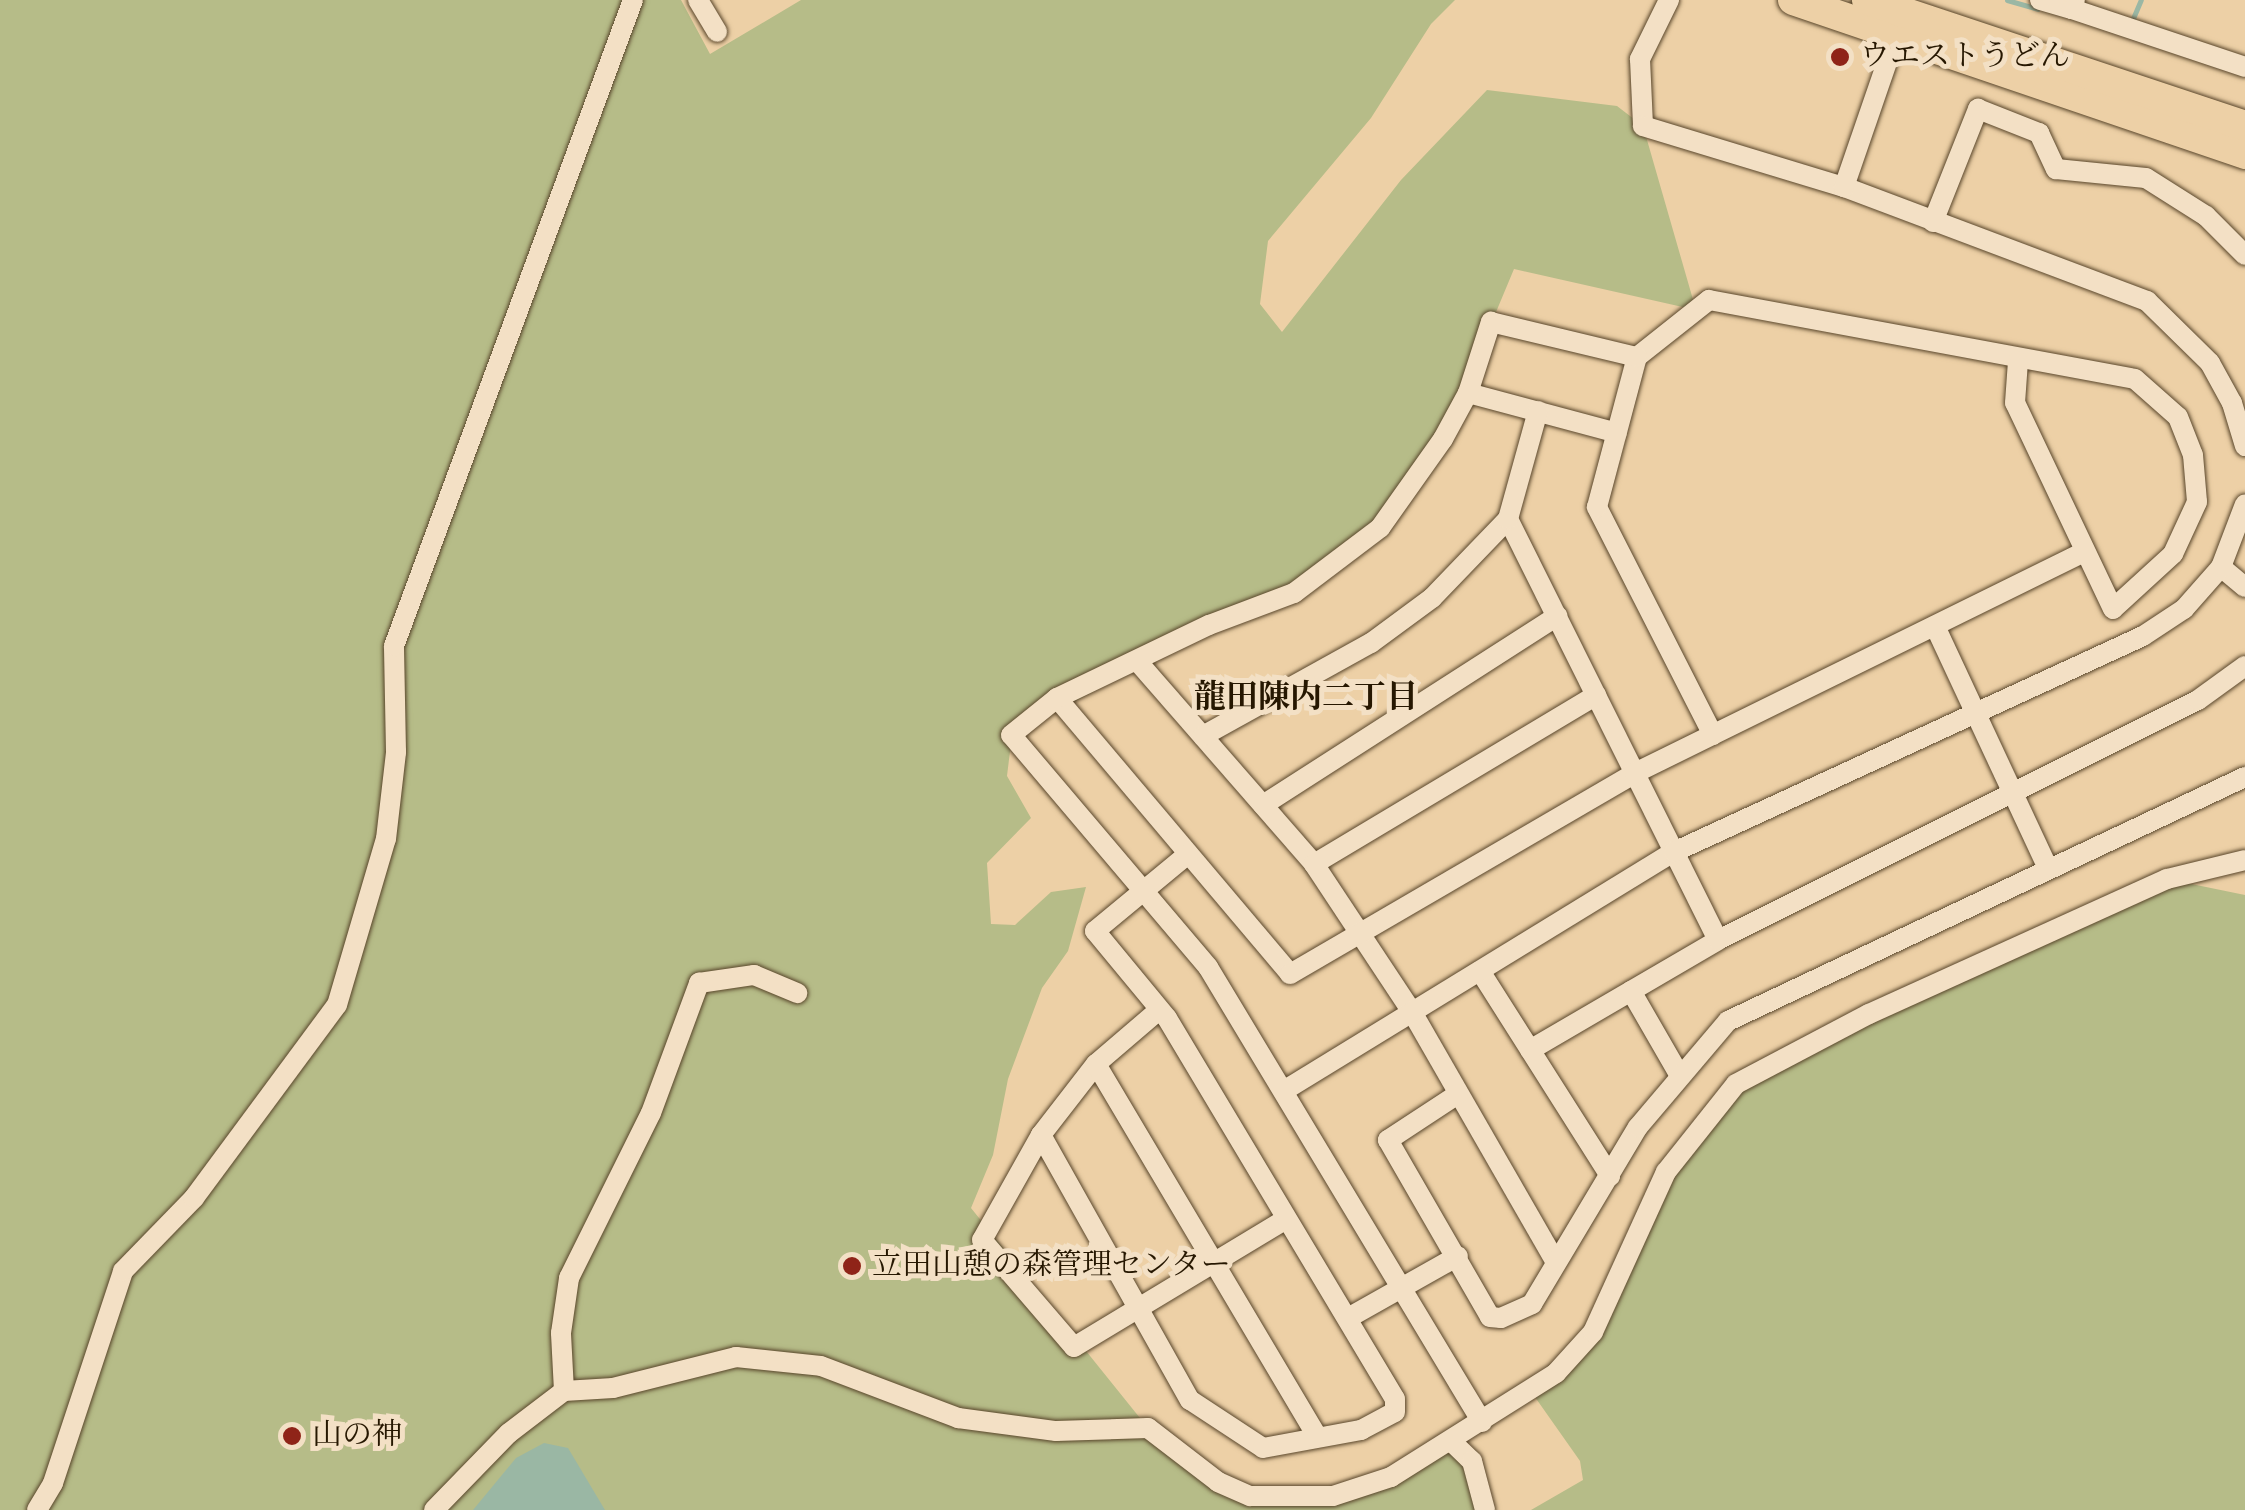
<!DOCTYPE html>
<html>
<head>
<meta charset="utf-8">
<style>
  body { margin:0 }
  #map { position:relative; width:2245px; height:1510px; overflow:hidden; background:#edd0a6; font-family:Vollkorn,"Noto Serif JP",serif }
  div>[style] { position:absolute }
  .green>* { inset:0; background:#b6bc88 }
  .water>* { inset:0; background:#9ab7a4 }
  .stream>* { height:5px; margin:-2.5px; padding:0 2.5px; transform-origin:2.5px; border-radius:2.5px; background:#9ab7a4 }
  .roads { filter:drop-shadow(0 0 2px #58452a) drop-shadow(0 0 2px #58452a) }
  .minor>* { height:20px; margin:-10px; padding:0 10px; transform-origin:10px; border-radius:10px; background:#f3e0c5 }
  .highway>* { height:30px; margin:-15px; padding:0 15px; transform-origin:15px; border-radius:15px; background:#edd0a6 }
  .dots>* { width:28px; height:28px; translate:-50% -50%; box-sizing:border-box; border:5px solid #f3e0c5; border-radius:50% }
  span { translate:-50% -50%; white-space:nowrap; text-align:center; line-height:1.15; -webkit-text-stroke:10px #f3e0c5; paint-order:stroke }
  .poi-label { font-size:30px; color:#261701 }
  .left { translate:0 -50%; text-align:left }
  .neighbourhood-label { font-size:32px; color:#261701; font-weight:700 }
</style>
</head>
<body>
<div id="map">
  <div class="green">
    <div style="clip-path:polygon(0 0,681px 0,710px 54px,801px 0,1455px 0,1431px 24px,1371px 118px,1268px 241px,1260px 304px,1282px 332px,1401px 180px,1487px 90px,1617px 106px,1643px 126px,1696px 310px,1514px 269px,1443px 439px,1345px 557px,1012px 735px,1007px 776px,1031px 818px,987px 863px,991px 924px,1015px 925px,1051px 892px,1086px 887px,1068px 951px,1042px 988px,1008px 1079px,993px 1155px,971px 1208px,1148px 1428px,1250px 1496px,1333px 1496px,1452px 1442px,1490px 1510px,0 1510px)"></div>
    <div style="clip-path:polygon(2167px 879px,2245px 895px,2245px 1510px,1531px 1510px,1583px 1480px,1580px 1461px,1530px 1390px,1592px 1334px,1637px 1229px,1736px 1084px)"></div>
  </div>
  <div class="water">
    <div style="clip-path:polygon(544px 1443px,568px 1448px,605px 1510px,473px 1510px,516px 1458px)"></div>
  </div>
  <div class="stream">
    <div style="left:2007px;top:0;width:32px;rotate:16deg"></div>
    <div style="left:2131px;top:23px;width:25px;rotate:-67deg"></div>
  </div>
  <div class="roads">
    <div class="minor">
      <div style="left:698px;top:0;width:37px;rotate:59deg"></div>
      <div style="left:1669px;top:0;width:66px;rotate:116.2deg"></div>
      <div style="left:1640px;top:59px;width:67px;rotate:87.4deg"></div>
      <div style="left:1643px;top:126px;width:210px;rotate:16.9deg"></div>
      <div style="left:1844px;top:187px;width:324px;rotate:20.6deg"></div>
      <div style="left:2147px;top:301px;width:88px;rotate:44.5deg"></div>
      <div style="left:2210px;top:363px;width:46px;rotate:61.2deg"></div>
      <div style="left:2232px;top:403px;width:45px;rotate:73.2deg"></div>
      <div style="left:2040px;top:0;width:33px;rotate:16deg"></div>
      <div style="left:2072px;top:9px;width:9px;rotate:-72deg"></div>
      <div style="left:2072px;top:9px;width:182px;rotate:18.5deg"></div>
      <div style="left:1844px;top:187px;width:172px;rotate:-71deg"></div>
      <div style="left:1933px;top:222px;width:122px;rotate:-68.3deg"></div>
      <div style="left:1978px;top:109px;width:66px;rotate:21.5deg"></div>
      <div style="left:2039px;top:133px;width:40px;rotate:65deg"></div>
      <div style="left:2056px;top:169px;width:90px;rotate:5.7deg"></div>
      <div style="left:2146px;top:178px;width:71px;rotate:32.3deg"></div>
      <div style="left:2206px;top:216px;width:55px;rotate:45deg"></div>
      <div style="left:1468px;top:393px;width:154px;rotate:15deg"></div>
      <div style="left:1508px;top:519px;width:470px;rotate:63.5deg"></div>
      <div style="left:2221px;top:567px;width:31px;rotate:40deg"></div>
      <div style="left:1935px;top:626px;width:265px;rotate:65deg"></div>
      <div style="left:1138px;top:662px;width:268px;rotate:48.9deg"></div>
      <div style="left:1314px;top:864px;width:178px;rotate:56.5deg"></div>
      <div style="left:1412px;top:1012px;width:287px;rotate:60.1deg"></div>
      <div style="left:1057px;top:698px;width:361px;rotate:49.8deg"></div>
      <div style="left:1290px;top:974px;width:399px;rotate:-30.2deg"></div>
      <div style="left:1635px;top:773px;width:497px;rotate:-26.2deg"></div>
      <div style="left:1713px;top:735px;width:256px;rotate:-117deg"></div>
      <div style="left:1597px;top:507px;width:155px;rotate:-75.1deg"></div>
      <div style="left:1637px;top:357px;width:92px;rotate:-38.4deg"></div>
      <div style="left:1709px;top:300px;width:433px;rotate:10.5deg"></div>
      <div style="left:2135px;top:379px;width:57px;rotate:41.5deg"></div>
      <div style="left:2178px;top:417px;width:41px;rotate:68.5deg"></div>
      <div style="left:2193px;top:455px;width:47px;rotate:85.1deg"></div>
      <div style="left:2197px;top:502px;width:57px;rotate:114.8deg"></div>
      <div style="left:2173px;top:554px;width:81px;rotate:137.5deg"></div>
      <div style="left:2113px;top:609px;width:228px;rotate:-115.4deg"></div>
      <div style="left:2015px;top:403px;width:42px;rotate:-85.9deg"></div>
      <div style="left:1203px;top:736px;width:192px;rotate:-29deg"></div>
      <div style="left:1371px;top:643px;width:76px;rotate:-36.4deg"></div>
      <div style="left:1432px;top:598px;width:110px;rotate:-46.1deg"></div>
      <div style="left:1508px;top:519px;width:112px;rotate:-74.5deg"></div>
      <div style="left:1263px;top:805px;width:350px;rotate:-32.7deg"></div>
      <div style="left:1314px;top:864px;width:329px;rotate:-30.9deg"></div>
      <div style="left:1480px;top:971px;width:243px;rotate:57.6deg"></div>
      <div style="left:1631px;top:991px;width:96px;rotate:60deg"></div>
      <div style="left:1159px;top:1010px;width:83px;rotate:139.4deg"></div>
      <div style="left:1096px;top:1064px;width:90px;rotate:127.8deg"></div>
      <div style="left:1041px;top:1135px;width:120px;rotate:119.3deg"></div>
      <div style="left:982px;top:1240px;width:141px;rotate:49.3deg"></div>
      <div style="left:1074px;top:1347px;width:248px;rotate:-31.1deg"></div>
      <div style="left:1530px;top:1050px;width:218px;rotate:-30.3deg"></div>
      <div style="left:1718px;top:940px;width:537px;rotate:-26.57deg"></div>
      <div style="left:2198px;top:700px;width:58px;rotate:-35.9deg"></div>
      <div style="left:1096px;top:1064px;width:431px;rotate:59.3deg"></div>
      <div style="left:1285px;top:1090px;width:456px;rotate:-31.5deg"></div>
      <div style="left:1674px;top:852px;width:516px;rotate:-24.73deg"></div>
      <div style="left:2143px;top:636px;width:49px;rotate:-33.4deg"></div>
      <div style="left:2184px;top:609px;width:56px;rotate:-48.6deg"></div>
      <div style="left:2221px;top:567px;width:67px;rotate:-69.1deg"></div>
      <div style="left:1458px;top:1094px;width:84px;rotate:146.7deg"></div>
      <div style="left:1388px;top:1140px;width:204px;rotate:60deg"></div>
      <div style="left:1490px;top:1317px;width:11px;rotate:5deg"></div>
      <div style="left:1501px;top:1318px;width:34px;rotate:-24deg"></div>
      <div style="left:1532px;top:1304px;width:206px;rotate:-59.1deg"></div>
      <div style="left:1638px;top:1127px;width:139px;rotate:-49.7deg"></div>
      <div style="left:1728px;top:1021px;width:572px;rotate:-25.27deg"></div>
      <div style="left:1041px;top:1135px;width:304px;rotate:60.7deg"></div>
      <div style="left:1190px;top:1400px;width:87px;rotate:33.3deg"></div>
      <div style="left:1263px;top:1448px;width:100px;rotate:-10.4deg"></div>
      <div style="left:1361px;top:1430px;width:38px;rotate:-28deg"></div>
      <div style="left:1395px;top:1412px;width:13px;rotate:-90deg"></div>
      <div style="left:1395px;top:1399px;width:444px;rotate:-120.9deg"></div>
      <div style="left:1167px;top:1018px;width:113px;rotate:-129.6deg"></div>
      <div style="left:1095px;top:931px;width:121px;rotate:-39.6deg"></div>
      <div style="left:1348px;top:1318px;width:126px;rotate:-29.4deg"></div>
      <div style="left:564px;top:1391px;width:58px;rotate:-93deg"></div>
      <div style="left:561px;top:1333px;width:56px;rotate:-81.7deg"></div>
      <div style="left:569px;top:1278px;width:184px;rotate:-63.6deg"></div>
      <div style="left:651px;top:1113px;width:139px;rotate:-69.7deg"></div>
      <div style="left:699px;top:983px;width:56px;rotate:-8.3deg"></div>
      <div style="left:754px;top:975px;width:47px;rotate:22.7deg"></div>
      <div style="left:1482px;top:1422px;width:531px;rotate:-121.06deg"></div>
      <div style="left:1208px;top:967px;width:304px;rotate:-130.3deg"></div>
      <div style="left:1011px;top:735px;width:59px;rotate:-38.8deg"></div>
      <div style="left:1057px;top:698px;width:169px;rotate:-25.7deg"></div>
      <div style="left:1209px;top:625px;width:91px;rotate:-20.6deg"></div>
      <div style="left:1294px;top:593px;width:108px;rotate:-37.1deg"></div>
      <div style="left:1380px;top:528px;width:109px;rotate:-54.7deg"></div>
      <div style="left:1443px;top:439px;width:52px;rotate:-61.5deg"></div>
      <div style="left:1468px;top:393px;width:75px;rotate:-72.1deg"></div>
      <div style="left:1491px;top:322px;width:150px;rotate:13.5deg"></div>
      <div style="left:1452px;top:1442px;width:28px;rotate:44deg"></div>
      <div style="left:1472px;top:1461px;width:51px;rotate:75.1deg"></div>
      <div style="left:37px;top:1510px;width:31px;rotate:-59deg"></div>
      <div style="left:53px;top:1483px;width:223px;rotate:-71.7deg"></div>
      <div style="left:123px;top:1271px;width:102px;rotate:-45.8deg"></div>
      <div style="left:194px;top:1198px;width:240px;rotate:-53.5deg"></div>
      <div style="left:337px;top:1005px;width:173px;rotate:-73.6deg"></div>
      <div style="left:386px;top:839px;width:88px;rotate:-83.4deg"></div>
      <div style="left:396px;top:752px;width:106px;rotate:-91.1deg"></div>
      <div style="left:394px;top:646px;width:689px;rotate:-69.7deg"></div>
      <div style="left:434px;top:1510px;width:107px;rotate:-45.8deg"></div>
      <div style="left:509px;top:1433px;width:69px;rotate:-37.4deg"></div>
      <div style="left:564px;top:1391px;width:49px;rotate:-3.5deg"></div>
      <div style="left:613px;top:1388px;width:127px;rotate:-14.1deg"></div>
      <div style="left:736px;top:1357px;width:85px;rotate:6deg"></div>
      <div style="left:821px;top:1366px;width:147px;rotate:20.8deg"></div>
      <div style="left:958px;top:1418px;width:99px;rotate:7.6deg"></div>
      <div style="left:1056px;top:1431px;width:92px;rotate:-1.9deg"></div>
      <div style="left:1148px;top:1428px;width:88px;rotate:37.6deg"></div>
      <div style="left:1218px;top:1482px;width:35px;rotate:24deg"></div>
      <div style="left:1250px;top:1496px;width:83px"></div>
      <div style="left:1333px;top:1496px;width:61px;rotate:-18.1deg"></div>
      <div style="left:1391px;top:1477px;width:195px;rotate:-32.2deg"></div>
      <div style="left:1556px;top:1373px;width:55px;rotate:-47.9deg"></div>
      <div style="left:1593px;top:1332px;width:176px;rotate:-65.5deg"></div>
      <div style="left:1666px;top:1172px;width:112px;rotate:-51.5deg"></div>
      <div style="left:1736px;top:1084px;width:150px;rotate:-27.8deg"></div>
      <div style="left:1869px;top:1014px;width:327px;rotate:-24.4deg"></div>
      <div style="left:2167px;top:879px;width:80px;rotate:-13.7deg"></div>
    </div>
    <div class="highway">
      <div style="left:1793px;top:0;width:478px;rotate:18.8deg"></div>
      <div style="left:1867px;top:0;width:398px;rotate:18.4deg"></div>
    </div>
  </div>
  <div class="dots">
    <div style="left:1840px;top:57px;background:#8f2418"></div>
    <div style="left:852px;top:1266px;background:#8f2418"></div>
    <div style="left:292px;top:1436px;background:#8f2418"></div>
  </div>
  <div class="poi-label">
    <span class="left" style="left:1860px;top:57px">ウエストうどん</span>
    <span class="left" style="left:872px;top:1266px">立田山憩の森管理センター</span>
    <span class="left" style="left:312px;top:1436px">山の神</span>
  </div>
  <div class="neighbourhood-label">
    <span style="left:1306px;top:699px">龍田陳内二丁目</span>
  </div>
</div>
</body>
</html>
